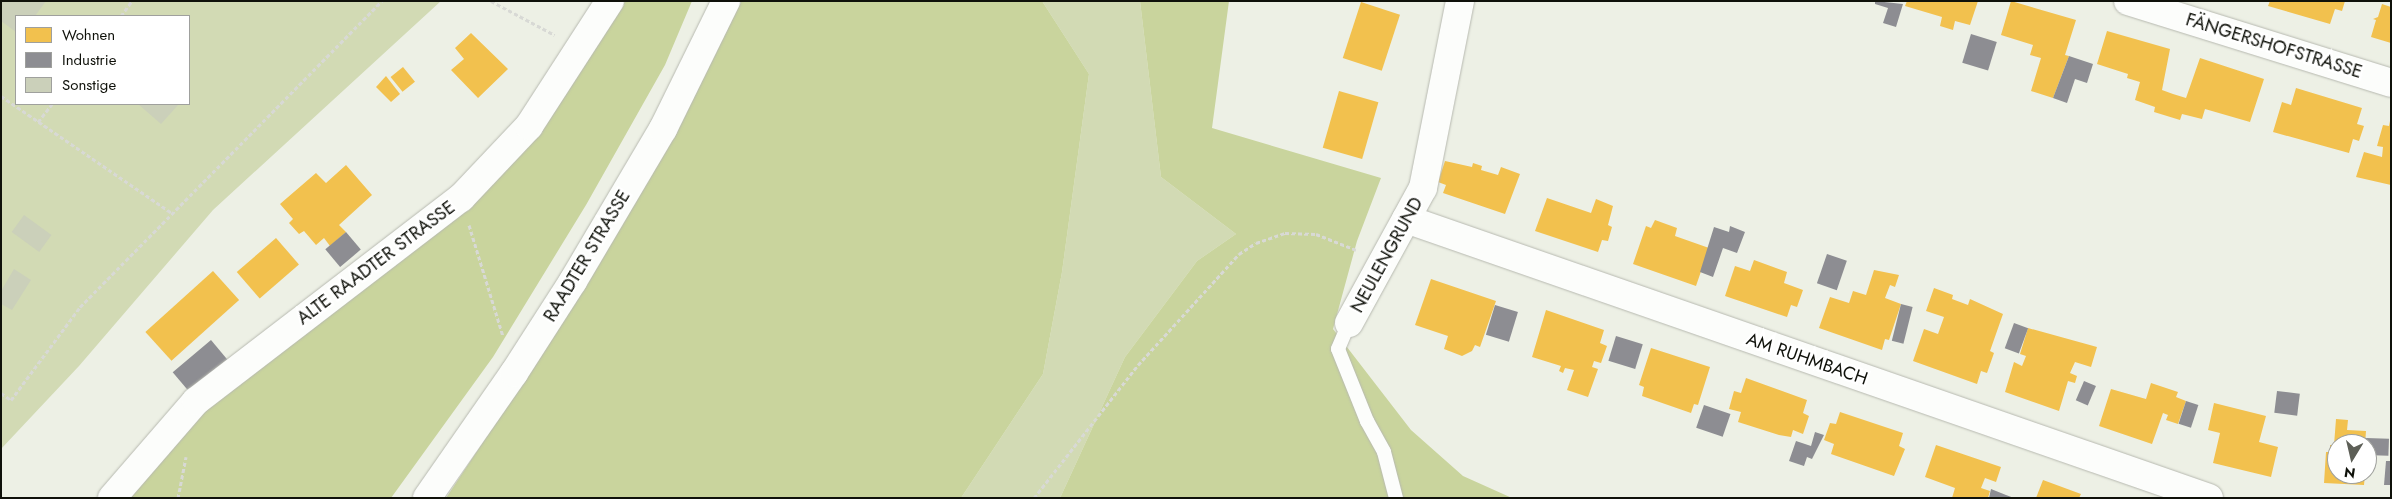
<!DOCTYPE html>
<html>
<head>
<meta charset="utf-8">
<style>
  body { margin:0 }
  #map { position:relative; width:2392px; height:499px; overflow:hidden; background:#edf0e5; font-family:Jost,sans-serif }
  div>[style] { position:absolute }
  .green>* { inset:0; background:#d2dab4 }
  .forest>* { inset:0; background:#c9d49d }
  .homes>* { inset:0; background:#f2c14e; transform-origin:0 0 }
  .industry>* { inset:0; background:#8d8d92; transform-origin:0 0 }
  .building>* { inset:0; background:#cbd0ba; transform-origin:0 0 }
  .path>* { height:3px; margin-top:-1.5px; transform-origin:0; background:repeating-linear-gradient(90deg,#d8d9d5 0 4px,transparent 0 6.5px) }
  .roads { filter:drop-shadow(0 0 1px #b7b9b0) drop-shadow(0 0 1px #b7b9b0) }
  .service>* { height:14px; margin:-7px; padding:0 7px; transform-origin:7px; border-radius:7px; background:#fcfdfb }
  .minor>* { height:28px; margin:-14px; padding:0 14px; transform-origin:14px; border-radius:14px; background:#fcfdfb }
  .secondary>* { height:28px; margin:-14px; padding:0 14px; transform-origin:14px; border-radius:14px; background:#fcfdfb }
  span { translate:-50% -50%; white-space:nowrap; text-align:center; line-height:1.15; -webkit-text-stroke:5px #fff; paint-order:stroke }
  .street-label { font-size:18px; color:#0f110a }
  .frame { position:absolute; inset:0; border:2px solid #0f110a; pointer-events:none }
  .legend { position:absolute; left:15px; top:15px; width:175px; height:90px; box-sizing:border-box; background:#fff; border:1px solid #9fa09d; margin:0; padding:6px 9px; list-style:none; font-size:15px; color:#0f110a }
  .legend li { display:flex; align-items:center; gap:10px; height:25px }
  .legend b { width:25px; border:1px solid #9fa09d }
  .north { position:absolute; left:2327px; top:434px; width:50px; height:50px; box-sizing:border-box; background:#fff; border:1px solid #9fa09d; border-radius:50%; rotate:189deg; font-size:14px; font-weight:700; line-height:20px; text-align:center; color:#0f110a }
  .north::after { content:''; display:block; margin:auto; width:18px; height:22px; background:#5d5f57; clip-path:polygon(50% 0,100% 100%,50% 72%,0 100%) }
</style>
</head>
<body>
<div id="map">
  <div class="green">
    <div style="clip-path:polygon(evenodd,1px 1px,441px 1px,213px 210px,79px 366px,1px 449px,1px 1px,16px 16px,189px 16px,189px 104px,16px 104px,16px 16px)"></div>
    <div style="clip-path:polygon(1042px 1px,1140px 1px,1161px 177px,1236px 234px,1197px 261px,1125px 357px,1060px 498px,961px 498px,1043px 374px,1062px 272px,1089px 74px)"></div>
  </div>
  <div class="forest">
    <div style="clip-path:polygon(617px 1px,692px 1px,665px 65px,586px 205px,493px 357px,391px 498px,127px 498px,201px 404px,461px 203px)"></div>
    <div style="clip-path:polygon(735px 1px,1042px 1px,1089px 74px,1062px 272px,1043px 374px,961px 498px,446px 498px,522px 383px)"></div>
    <div style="clip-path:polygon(1140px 1px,1229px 1px,1212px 128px,1381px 178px,1357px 241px,1333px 329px,1411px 430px,1463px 476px,1512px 498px,1060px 498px,1125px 357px,1197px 261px,1236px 234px,1161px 177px)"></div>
  </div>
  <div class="homes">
    <div style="clip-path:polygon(1907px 1px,1978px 1px,1970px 25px,1955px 21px,1953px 30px,1940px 26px,1942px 17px,1905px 6px)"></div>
    <div style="clip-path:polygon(2011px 1px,2076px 20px,2065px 55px,2069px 56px,2053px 98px,2031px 91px,2041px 58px,2030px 55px,2033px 45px,2001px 35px)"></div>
    <div style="clip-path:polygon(2270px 1px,2345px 1px,2342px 11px,2335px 9px,2330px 24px,2268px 6px)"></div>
    <div style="left:1361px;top:2px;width:41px;height:59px;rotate:18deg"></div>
    <div style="clip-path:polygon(2382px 4px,2391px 7px,2391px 43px,2371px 37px,2376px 20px,2373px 19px,2378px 17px)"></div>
    <div style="clip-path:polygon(2107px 31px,2170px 49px,2162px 90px,2173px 94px,2186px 98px,2200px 58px,2264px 79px,2250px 122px,2205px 109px,2202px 119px,2182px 114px,2180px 120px,2154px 112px,2155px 107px,2135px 100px,2140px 82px,2127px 78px,2128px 74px,2097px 64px)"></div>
    <div style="clip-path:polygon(471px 33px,508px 69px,478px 98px,451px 70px,464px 59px,455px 48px)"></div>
    <div style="left:403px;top:67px;width:19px;height:16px;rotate:51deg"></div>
    <div style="clip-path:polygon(386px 76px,400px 94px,391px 102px,376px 87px)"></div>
    <div style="clip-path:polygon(2296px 88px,2362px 108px,2357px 124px,2364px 126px,2359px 141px,2353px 139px,2349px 153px,2273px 132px,2282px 102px,2291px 105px)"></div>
    <div style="left:1339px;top:91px;width:41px;height:59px;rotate:16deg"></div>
    <div style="clip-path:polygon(2390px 121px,2391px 185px,2356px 177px,2364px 152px,2382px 157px,2383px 147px,2377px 146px,2383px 125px,2389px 126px)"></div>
    <div style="clip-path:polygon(1445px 161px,1472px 167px,1473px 163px,1482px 166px,1481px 170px,1498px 175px,1501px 167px,1520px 174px,1505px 214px,1443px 193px,1446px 185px,1438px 182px)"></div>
    <div style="clip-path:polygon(346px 165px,372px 195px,339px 225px,346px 232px,330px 246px,324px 238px,316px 245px,304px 231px,299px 234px,289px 223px,293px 219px,280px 204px,316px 173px,326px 183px)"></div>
    <div style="clip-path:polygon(1547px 198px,1591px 213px,1596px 199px,1613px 206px,1608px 225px,1612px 227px,1608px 241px,1602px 240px,1598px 252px,1535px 231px)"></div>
    <div style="clip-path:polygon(1655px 220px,1677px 228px,1675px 236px,1709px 248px,1696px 286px,1633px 264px,1646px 226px,1651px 228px)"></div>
    <div style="left:276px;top:238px;width:35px;height:52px;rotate:49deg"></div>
    <div style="clip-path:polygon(1754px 260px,1787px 272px,1784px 283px,1803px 290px,1797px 307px,1791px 305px,1787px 317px,1725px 296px,1735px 266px,1750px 271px)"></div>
    <div style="clip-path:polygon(1874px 270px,1899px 275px,1895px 287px,1890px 285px,1885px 298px,1901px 304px,1889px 340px,1885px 339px,1882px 350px,1819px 328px,1830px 297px,1849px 303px,1853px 291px,1866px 295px)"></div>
    <div style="left:213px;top:271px;width:39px;height:91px;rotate:48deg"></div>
    <div style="clip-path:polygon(1431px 279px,1496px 301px,1480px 347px,1475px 345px,1472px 351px,1462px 356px,1444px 349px,1448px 336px,1415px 325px)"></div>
    <div style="clip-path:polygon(1934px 288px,1953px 295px,1952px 299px,1968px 305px,1970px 299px,2003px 314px,1990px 351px,1994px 353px,1987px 373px,1981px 371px,1977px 384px,1913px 361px,1924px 329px,1938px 334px,1944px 317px,1926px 311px)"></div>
    <div style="clip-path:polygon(1546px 310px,1604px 330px,1600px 343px,1607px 346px,1601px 363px,1594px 361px,1592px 367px,1598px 369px,1588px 397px,1567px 390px,1574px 370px,1565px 368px,1563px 373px,1559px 371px,1561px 366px,1532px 357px)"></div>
    <div style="clip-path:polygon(2028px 328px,2097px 347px,2091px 367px,2075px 362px,2070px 373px,2077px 376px,2075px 383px,2068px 381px,2059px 411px,2005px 392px,2014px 362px,2022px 366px,2026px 356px,2020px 354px)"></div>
    <div style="clip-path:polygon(1651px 348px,1710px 367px,1698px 405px,1694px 404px,1691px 413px,1642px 396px,1644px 387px,1639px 385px)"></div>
    <div style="clip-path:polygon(1746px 378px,1807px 400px,1803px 413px,1809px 416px,1803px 434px,1793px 430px,1791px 437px,1779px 435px,1738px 422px,1741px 412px,1729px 409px,1734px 391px,1741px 393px)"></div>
    <div style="clip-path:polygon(2151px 383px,2178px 392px,2176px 397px,2186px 401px,2178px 424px,2166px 420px,2168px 415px,2163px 413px,2152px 444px,2099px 426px,2111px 389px,2146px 399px)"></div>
    <div style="clip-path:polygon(2214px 403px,2266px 416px,2259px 442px,2278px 447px,2271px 477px,2213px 463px,2220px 433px,2208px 430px)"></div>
    <div style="clip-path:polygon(1840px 412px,1903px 433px,1899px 446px,1905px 449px,1894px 476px,1831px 454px,1834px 444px,1824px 440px,1830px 423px,1836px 424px)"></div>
    <div style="clip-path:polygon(2336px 419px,2348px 420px,2347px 430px,2366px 431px,2365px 444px,2337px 444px,2337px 474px,2365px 474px,2364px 485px,2324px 483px,2326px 452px,2330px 452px,2330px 445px,2334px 445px)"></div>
    <div style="clip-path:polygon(1936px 445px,2001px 467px,1996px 482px,1985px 478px,1981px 488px,1990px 491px,1988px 498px,1952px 498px,1955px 488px,1925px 477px)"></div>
    <div style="clip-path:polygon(2043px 480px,2081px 494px,2079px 498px,2036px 498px)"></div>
  </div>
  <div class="industry">
    <div style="clip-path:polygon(1875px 1px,1903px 4px,1896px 27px,1883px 23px,1888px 8px,1875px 4px)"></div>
    <div style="left:1971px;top:34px;width:27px;height:30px;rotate:17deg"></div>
    <div style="clip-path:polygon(2069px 56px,2093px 64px,2087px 83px,2075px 79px,2067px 103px,2053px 98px)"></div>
    <div style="clip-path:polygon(1730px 226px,1745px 232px,1737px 253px,1723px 248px,1713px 277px,1700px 272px,1714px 227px,1729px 232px)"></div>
    <div style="left:346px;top:232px;width:23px;height:27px;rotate:50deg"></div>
    <div style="left:1827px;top:254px;width:21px;height:31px;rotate:19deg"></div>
    <div style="left:1901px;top:304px;width:12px;height:38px;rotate:14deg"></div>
    <div style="left:1495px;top:305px;width:24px;height:31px;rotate:17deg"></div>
    <div style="left:2014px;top:323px;width:15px;height:27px;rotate:20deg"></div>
    <div style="left:1616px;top:336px;width:28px;height:26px;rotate:17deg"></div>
    <div style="left:211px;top:340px;width:26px;height:50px;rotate:50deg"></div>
    <div style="left:2084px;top:381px;width:13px;height:21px;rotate:23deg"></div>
    <div style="left:2277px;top:391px;width:23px;height:22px;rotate:7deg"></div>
    <div style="left:2186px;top:401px;width:13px;height:24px;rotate:18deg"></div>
    <div style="left:1704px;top:405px;width:28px;height:24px;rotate:19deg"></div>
    <div style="clip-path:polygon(1815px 432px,1824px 435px,1812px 459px,1807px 457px,1804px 466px,1789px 461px,1796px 441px,1811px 446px)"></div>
    <div style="left:2366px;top:438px;width:23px;height:17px;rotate:2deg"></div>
    <div style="clip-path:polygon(2386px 461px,2391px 461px,2391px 485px,2384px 485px)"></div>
    <div style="clip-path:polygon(1991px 489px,2006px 495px,2014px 498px,1989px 498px)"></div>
  </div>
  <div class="building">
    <div style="clip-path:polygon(1px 1px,46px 1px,35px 16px,16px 16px,16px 32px,1px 21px)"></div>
    <div style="clip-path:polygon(138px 104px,179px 104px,161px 124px)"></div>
    <div style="left:24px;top:215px;width:34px;height:21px;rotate:36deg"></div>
    <div style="clip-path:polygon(14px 269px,31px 280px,12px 310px,1px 304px,1px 291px)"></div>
  </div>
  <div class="path">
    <div style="left:491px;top:1px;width:72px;rotate:28deg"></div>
    <div style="left:121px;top:16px;width:19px;rotate:-54deg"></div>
    <div style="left:1px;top:96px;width:207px;rotate:34.4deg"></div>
    <div style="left:38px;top:122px;width:23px;rotate:-52deg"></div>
    <div style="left:469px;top:225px;width:116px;rotate:73deg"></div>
    <div style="left:1px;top:393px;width:12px;rotate:35deg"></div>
    <div style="left:11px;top:400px;width:116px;rotate:-53.4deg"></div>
    <div style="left:80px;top:307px;width:430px;rotate:-45.4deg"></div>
    <div style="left:178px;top:498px;width:42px;rotate:-79deg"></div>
    <div style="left:1034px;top:498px;width:169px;rotate:-52deg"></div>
    <div style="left:1138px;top:365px;width:150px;rotate:-47.7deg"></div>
    <div style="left:1239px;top:254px;width:20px;rotate:-33deg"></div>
    <div style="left:1256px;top:243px;width:31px;rotate:-19deg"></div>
    <div style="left:1285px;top:233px;width:31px;rotate:2deg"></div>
    <div style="left:1316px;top:234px;width:43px;rotate:21.8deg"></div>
  </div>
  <div class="roads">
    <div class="service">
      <div style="left:1349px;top:323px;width:28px;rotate:113deg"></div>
      <div style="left:1338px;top:349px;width:78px;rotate:68.1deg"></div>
      <div style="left:1367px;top:421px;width:35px;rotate:61deg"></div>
      <div style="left:1384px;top:452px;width:48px;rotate:75.4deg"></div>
    </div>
    <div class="minor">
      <div style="left:2128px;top:1px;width:275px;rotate:17.3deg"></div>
      <div style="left:1406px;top:219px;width:850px;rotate:19.16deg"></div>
      <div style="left:1349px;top:323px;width:154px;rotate:-61.3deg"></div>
      <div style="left:1423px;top:188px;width:191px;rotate:-78.8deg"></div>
      <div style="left:112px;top:498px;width:128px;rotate:-49.1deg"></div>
      <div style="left:196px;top:401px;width:334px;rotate:-37.5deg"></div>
      <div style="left:461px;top:198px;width:99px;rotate:-46.6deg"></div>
      <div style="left:529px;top:126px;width:149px;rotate:-57.1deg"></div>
    </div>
    <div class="secondary">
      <div style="left:427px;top:498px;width:152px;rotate:-55.2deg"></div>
      <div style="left:514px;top:373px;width:109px;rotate:-57.3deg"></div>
      <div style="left:573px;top:281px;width:177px;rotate:-59.4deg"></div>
      <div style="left:663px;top:129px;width:143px;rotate:-63.8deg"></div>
    </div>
  </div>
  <div class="street-label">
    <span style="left:2274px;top:46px;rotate:17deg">FÄNGERSHOFSTRASSE</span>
    <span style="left:1387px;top:255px;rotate:-61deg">NEULENGRUND</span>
    <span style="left:587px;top:256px;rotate:-59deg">RAADTER STRASSE</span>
    <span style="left:376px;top:263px;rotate:-37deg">ALTE RAADTER STRASSE</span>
    <span style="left:1807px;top:359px;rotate:19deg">AM RUHMBACH</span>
  </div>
  <div class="frame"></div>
  <ul class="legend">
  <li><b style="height:14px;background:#f2c14e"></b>Wohnen</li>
  <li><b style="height:14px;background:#8d8d92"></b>Industrie</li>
  <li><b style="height:14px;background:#cbd0ba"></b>Sonstige</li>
  </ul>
  <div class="north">N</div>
</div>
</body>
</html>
